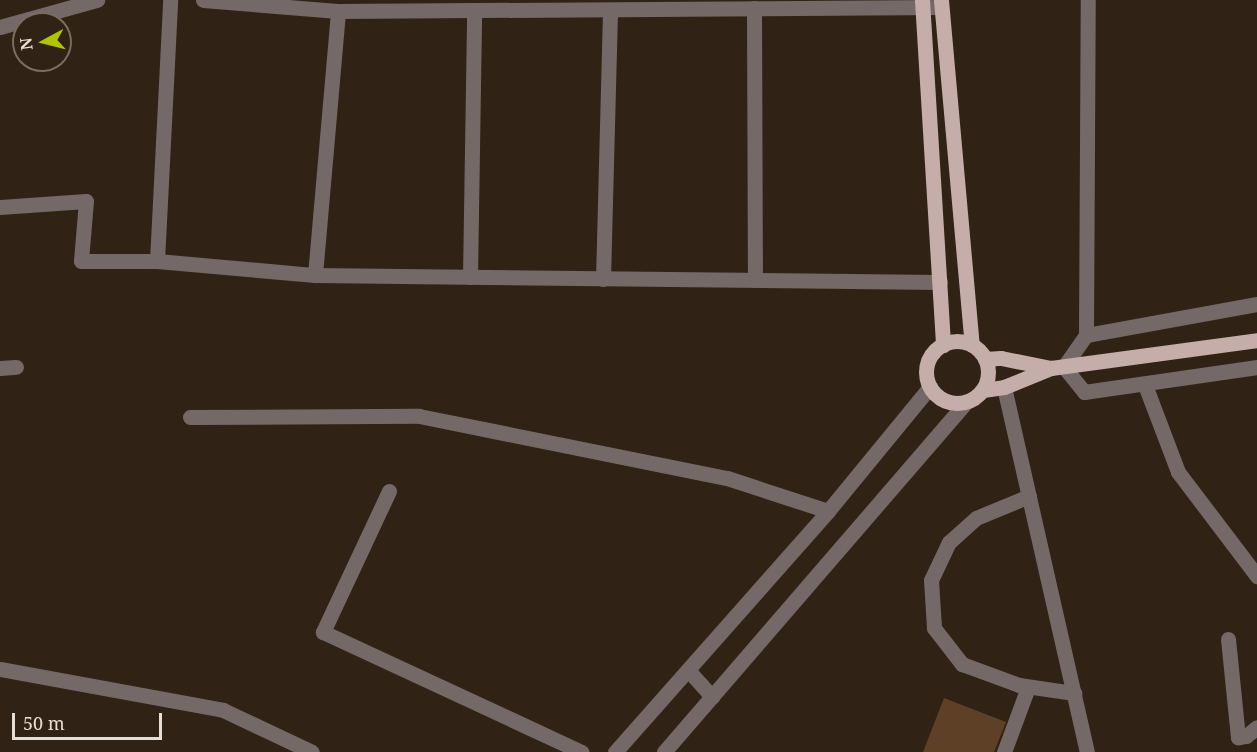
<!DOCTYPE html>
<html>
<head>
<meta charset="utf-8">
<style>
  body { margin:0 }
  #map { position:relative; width:1257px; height:752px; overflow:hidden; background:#302214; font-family:"Noto Serif",serif }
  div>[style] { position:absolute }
  .building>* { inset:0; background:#5e4027 }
  .minor>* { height:15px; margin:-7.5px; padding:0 7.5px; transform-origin:7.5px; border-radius:7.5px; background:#756968 }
  .major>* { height:15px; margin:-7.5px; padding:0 7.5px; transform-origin:7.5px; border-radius:7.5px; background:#c5aeaa }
  .major>.ring { margin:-7.5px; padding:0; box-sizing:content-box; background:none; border:15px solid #c5aeaa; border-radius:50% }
  span { translate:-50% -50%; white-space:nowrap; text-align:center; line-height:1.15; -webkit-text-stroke:6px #302214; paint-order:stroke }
  .north { position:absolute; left:12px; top:12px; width:60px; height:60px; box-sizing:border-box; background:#302214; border:2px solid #796d61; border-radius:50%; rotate:263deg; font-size:16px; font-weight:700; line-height:24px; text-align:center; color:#e7ded5 }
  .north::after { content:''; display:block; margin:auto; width:21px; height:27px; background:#afc504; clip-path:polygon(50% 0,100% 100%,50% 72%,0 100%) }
  .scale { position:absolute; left:12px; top:713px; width:150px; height:27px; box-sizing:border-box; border:3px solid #e7ded5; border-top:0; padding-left:8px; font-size:18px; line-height:21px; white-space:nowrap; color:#e7ded5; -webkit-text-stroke:4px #302214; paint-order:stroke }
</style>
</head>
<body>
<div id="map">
  <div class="building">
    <div style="clip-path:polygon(944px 698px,1006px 722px,994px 752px,923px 752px)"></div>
  </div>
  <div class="minor">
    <div style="left:203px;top:0;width:135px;rotate:4.7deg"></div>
    <div style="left:338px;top:11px;width:603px;rotate:-0.38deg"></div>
    <div style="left:754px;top:8px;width:272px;rotate:89.8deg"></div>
    <div style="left:0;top:27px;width:101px;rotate:-15.6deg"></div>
    <div style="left:0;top:207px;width:86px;rotate:-4deg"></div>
    <div style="left:86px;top:201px;width:60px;rotate:94.8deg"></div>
    <div style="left:81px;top:261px;width:76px"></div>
    <div style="left:157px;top:261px;width:159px;rotate:5.1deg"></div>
    <div style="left:315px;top:275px;width:625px;rotate:0.64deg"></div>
    <div style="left:157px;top:261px;width:261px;rotate:-87.1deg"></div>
    <div style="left:315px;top:275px;width:265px;rotate:-85deg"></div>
    <div style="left:470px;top:277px;width:266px;rotate:-89.1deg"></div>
    <div style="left:603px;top:279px;width:269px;rotate:-88.5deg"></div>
    <div style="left:1257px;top:304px;width:174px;rotate:169.7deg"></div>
    <div style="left:1086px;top:335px;width:39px;rotate:125deg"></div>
    <div style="left:1064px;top:367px;width:32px;rotate:51deg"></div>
    <div style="left:1084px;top:392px;width:175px;rotate:-8.2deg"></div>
    <div style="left:1086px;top:335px;width:335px;rotate:-89.7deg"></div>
    <div style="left:0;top:368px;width:16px;rotate:-4deg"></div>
    <div style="left:1145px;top:385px;width:93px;rotate:69.2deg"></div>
    <div style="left:1178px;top:472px;width:131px;rotate:52.8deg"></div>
    <div style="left:1004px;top:387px;width:374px;rotate:77.2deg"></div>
    <div style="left:190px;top:417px;width:229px;rotate:-0.3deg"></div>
    <div style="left:419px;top:416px;width:314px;rotate:11.4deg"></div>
    <div style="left:727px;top:478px;width:106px;rotate:18.1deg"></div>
    <div style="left:389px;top:491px;width:156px;rotate:115.1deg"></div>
    <div style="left:323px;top:632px;width:285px;rotate:24.9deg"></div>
    <div style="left:1029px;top:496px;width:57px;rotate:157.5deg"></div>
    <div style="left:976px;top:518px;width:36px;rotate:138deg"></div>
    <div style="left:949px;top:542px;width:42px;rotate:115.3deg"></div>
    <div style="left:931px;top:580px;width:48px;rotate:86.4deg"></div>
    <div style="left:934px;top:628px;width:46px;rotate:52.1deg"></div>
    <div style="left:962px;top:664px;width:61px;rotate:20.2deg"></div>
    <div style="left:1019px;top:685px;width:56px;rotate:8.3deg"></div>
    <div style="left:1228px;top:639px;width:99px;rotate:84.2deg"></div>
    <div style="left:1238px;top:737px;width:8px;rotate:-7deg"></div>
    <div style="left:1246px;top:736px;width:14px;rotate:-39deg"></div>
    <div style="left:0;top:669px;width:227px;rotate:10.4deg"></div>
    <div style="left:223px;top:710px;width:98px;rotate:25.3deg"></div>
    <div style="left:688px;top:670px;width:36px;rotate:48deg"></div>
    <div style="left:615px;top:752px;width:322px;rotate:-48.5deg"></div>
    <div style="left:828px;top:511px;width:161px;rotate:-50.6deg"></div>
    <div style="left:664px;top:752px;width:462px;rotate:-49.2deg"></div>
    <div style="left:1004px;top:752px;width:69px;rotate:-69.7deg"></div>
  </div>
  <div class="major">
    <div style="left:922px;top:0;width:346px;rotate:86.5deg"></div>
    <div style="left:941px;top:0;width:346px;rotate:84.9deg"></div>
    <div class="ring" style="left:926px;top:341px;width:47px;height:47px"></div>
    <div style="left:985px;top:359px;width:16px;rotate:-4deg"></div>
    <div style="left:1001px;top:358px;width:51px;rotate:11.3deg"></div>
    <div style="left:983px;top:390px;width:21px;rotate:-8deg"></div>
    <div style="left:1004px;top:387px;width:51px;rotate:-22deg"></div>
    <div style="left:1051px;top:368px;width:208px;rotate:-7.7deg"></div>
  </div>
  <div class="north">N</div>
  <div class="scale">50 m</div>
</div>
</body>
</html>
